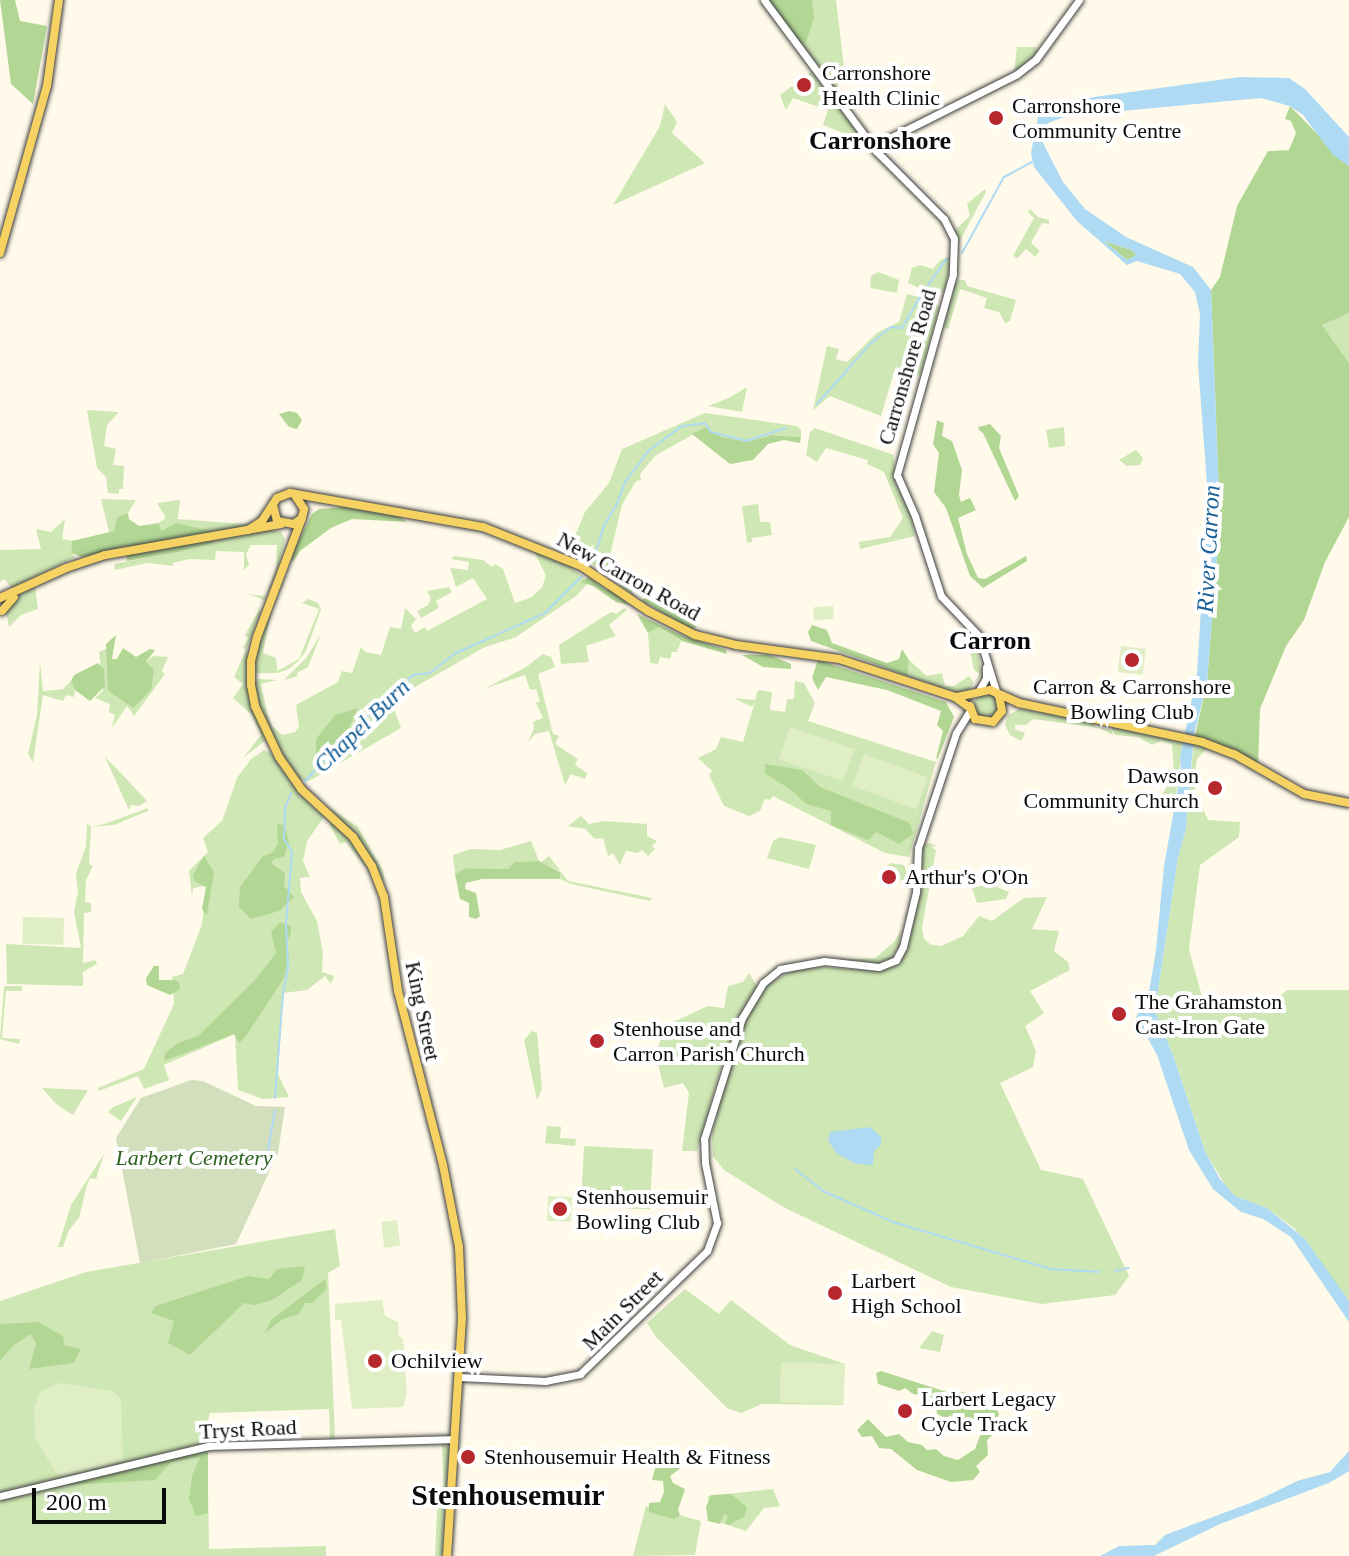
<!DOCTYPE html>
<html>
<head>
<meta charset="utf-8">
<style>
  body { margin:0 }
  #map { position:relative; width:1349px; height:1556px; overflow:hidden; background:#fffae9; font-family:Georgia,serif }
  div>[style] { position:absolute }
  .green>* { inset:0; background:#cfe7b4; transform-origin:0 0 }
  .round { border-radius:50% }
  .forest>* { inset:0; background:#b2d794 }
  .cemetery>* { inset:0; background:#d3debc }
  .pitch>* { inset:0; background:#e0eec6; transform-origin:0 0 }
  .water>* { inset:0; background:#afdaf4 }
  .stream>* { height:2px; margin:-1px; padding:0 1px; transform-origin:1px; border-radius:1px; background:#afdaf4 }
  .roads { filter:drop-shadow(0 0 2px #3e3e3e) drop-shadow(0 0 2px #3e3e3e) }
  .minor>* { height:7px; margin:-3.5px; padding:0 3.5px; transform-origin:3.5px; border-radius:3.5px; background:#fff }
  .major>* { height:8px; margin:-4px; padding:0 4px; transform-origin:4px; border-radius:4px; background:#f5d262 }
  .dots>* { width:22px; height:22px; translate:-50% -50%; box-sizing:border-box; border:4px solid #fff; border-radius:50% }
  span { translate:-50% -50%; white-space:nowrap; text-align:center; line-height:1.15; -webkit-text-stroke:8px #fff; paint-order:stroke }
  .poi-label { font-size:22px; color:#0b0b0b }
  .left { translate:0 -50%; text-align:left }
  .right { translate:-100% -50%; text-align:right }
  .street-label { font-size:22px; color:#0b0b0b }
  .park-label { font-size:22px; color:#2b601e; font-style:italic }
  .water-label { font-size:24px; color:#186098; font-style:italic }
  .quarter-label { font-size:26px; color:#0b0b0b; font-weight:700 }
  .district-label { font-size:30px; color:#0b0b0b; font-weight:700 }
  .scale { position:absolute; left:32px; top:1488px; width:134px; height:36px; box-sizing:border-box; border:4px solid #0b0b0b; border-top:0; padding-left:10px; font-size:24px; line-height:28px; white-space:nowrap; color:#0b0b0b; -webkit-text-stroke:6px #fff; paint-order:stroke }
</style>
</head>
<body>
<div id="map">
  <div class="green">
    <div style="clip-path:polygon(764px 0,836px 0,845px 76px,833px 92px,872px 146px,860px 151px,853px 137px,823px 125px,828px 110px,793px 98px,786px 110px,780px 95px,815px 69px)"></div>
    <div style="clip-path:polygon(1017px 47px,1036px 47px,1038px 52px,1014px 73px)"></div>
    <div style="clip-path:polygon(665px 104px,677px 122px,672px 133px,705px 163px,613px 205px,660px 126px)"></div>
    <div style="clip-path:polygon(985px 189px,986px 192px,959px 242px,955px 230px,970px 216px,967px 204px)"></div>
    <div style="clip-path:polygon(1030px 209px,1038px 217px,1049px 220px,1049px 224px,1042px 223px,1031px 243px,1040px 251px,1035px 257px,1026px 249px,1018px 258px,1013px 256px,1034px 218px,1028px 212px)"></div>
    <div style="clip-path:polygon(952px 256px,945px 290px,936px 295px,908px 283px,912px 268px,920px 265px,933px 269px,940px 260px)"></div>
    <div style="clip-path:polygon(878px 272px,899px 280px,897px 293px,870px 288px,871px 276px)"></div>
    <div style="clip-path:polygon(959px 280px,965px 280px,967px 286px,1016px 300px,1010px 321px,1005px 323px,999px 312px,984px 308px,987px 298px,960px 289px,948px 329px,944px 327px,955px 284px)"></div>
    <div style="clip-path:polygon(907px 294px,935px 301px,939px 308px,920px 375px,895px 369px,881px 416px,830px 396px,813px 410px,827px 346px,839px 349px,836px 359px,847px 362px,878px 332px,899px 322px)"></div>
    <div style="clip-path:polygon(1349px 313px,1349px 363px,1321px 324px)"></div>
    <div style="clip-path:polygon(747px 387px,742px 412px,708px 406px,731px 397px)"></div>
    <div style="clip-path:polygon(87px 410px,119px 412px,107px 425px,104px 446px,116px 449px,113px 465px,124px 466px,123px 489px,119px 489px,119px 494px,108px 493px,106px 477px,97px 468px)"></div>
    <div style="clip-path:polygon(705px 413px,797px 426px,801px 430px,801px 437px,771px 435px,747px 442px,723px 437px,706px 427px,655px 456px,640px 474px,641px 480px,636px 481px,622px 505px,609px 559px,597px 557px,592px 563px,568px 552px,585px 512px,609px 483px,622px 449px)"></div>
    <div style="clip-path:polygon(1064px 427px,1065px 446px,1049px 448px,1046px 430px)"></div>
    <div style="clip-path:polygon(815px 428px,894px 455px,895px 483px,910px 511px,915px 536px,860px 549px,859px 542px,890px 537px,903px 518px,884px 472px,867px 464px,868px 460px,826px 448px,817px 462px,806px 455px,810px 432px)"></div>
    <div style="clip-path:polygon(1136px 450px,1143px 458px,1140px 465px,1127px 466px,1119px 460px)"></div>
    <div style="clip-path:polygon(101px 499px,136px 500px,128px 513px,117px 517px,115px 531px,109px 532px)"></div>
    <div style="clip-path:polygon(180px 500px,178px 519px,244px 524px,259px 520px,228px 531px,180px 539px,211px 531px,176px 523px,160px 532px,159px 523px,166px 518px,157px 503px)"></div>
    <div style="clip-path:polygon(758px 504px,760px 522px,770px 522px,772px 535px,752px 538px,752px 542px,747px 543px,742px 506px)"></div>
    <div style="clip-path:polygon(65px 519px,62px 539px,72px 541px,71px 553px,75px 557px,12px 588px,4px 579px,0 582px,0 550px,41px 549px,36px 529px,51px 532px)"></div>
    <div style="clip-path:polygon(266px 529px,281px 532px,285px 539px,276px 574px,264px 600px,249px 594px,265px 596px,276px 570px,277px 545px,251px 545px,246px 554px,249px 565px,244px 570px,244px 552px,216px 551px,215px 560px,189px 559px,173px 563px,173px 566px,147px 563px,115px 570px,114px 564px,178px 552px,215px 539px)"></div>
    <div style="clip-path:polygon(534px 551px,563px 560px,589px 582px,576px 596px,516px 637px,483px 648px,391px 701px,401px 728px,309px 781px,299px 779px,281px 753px,260px 709px,255px 684px,258px 679px,277px 680px,261px 684px,267px 712px,272px 726px,282px 735px,295px 732px,299px 727px,296px 705px,338px 682px,342px 671px,352px 673px,361px 647px,365px 652px,381px 655px,390px 627px,401px 629px,405px 608px,416px 619px,411px 626px,415px 633px,425px 627px,427px 631px,487px 599px,473px 578px,456px 587px,450px 568px,468px 570px,469px 562px,451px 559px,454px 556px,483px 560px,492px 567px,495px 564px,503px 569px,515px 603px,532px 597px,542px 587px,546px 576px)"></div>
    <div style="clip-path:polygon(35px 587px,38px 609px,21px 615px,9px 627px,6px 611px,21px 594px)"></div>
    <div style="clip-path:polygon(449px 587px,452px 592px,436px 601px,439px 608px,421px 618px,417px 611px,428px 605px,431px 598px,427px 591px)"></div>
    <div style="clip-path:polygon(308px 599px,318px 603px,321px 609px,306px 651px,298px 661px,289px 669px,277px 673px,256px 673px,255px 657px,271px 611px,263px 653px,276px 658px,277px 671px,299px 659px,319px 609px,302px 603px)"></div>
    <div style="clip-path:polygon(250px 603px,261px 611px,247px 648px,247px 680px,251px 704px,266px 740px,243px 758px,261px 735px,252px 715px,233px 698px,243px 684px,234px 677px,246px 650px,243px 648px,248px 638px,245px 635px,259px 610px)"></div>
    <div style="clip-path:polygon(624px 608px,627px 610px,609px 625px,616px 636px,586px 646px,589px 662px,561px 664px,559px 645px,611px 612px,616px 614px)"></div>
    <div style="clip-path:polygon(659px 627px,681px 641px,677px 652px,672px 652px,670px 659px,660px 657px,658px 664px,650px 663px,648px 633px)"></div>
    <div style="clip-path:polygon(321px 634px,308px 667px,297px 673px,298px 676px,284px 680px,306px 658px)"></div>
    <div style="clip-path:polygon(976px 643px,982px 674px,966px 692px,957px 693px,908px 676px,909px 660px,927px 676px,942px 673px,945px 686px,954px 686px,969px 676px,974px 683px,980px 674px,974px 670px,970px 650px)"></div>
    <div style="clip-path:polygon(108px 648px,108px 691px,133px 708px,146px 662px,153px 656px,168px 657px,162px 671px,165px 674px,134px 716px,127px 706px,112px 728px,115px 715px,109px 712px,110px 704px,95px 698px,103px 691px,99px 652px)"></div>
    <div style="clip-path:polygon(543px 654px,551px 657px,555px 667px,538px 674px,553px 734px,559px 736px,555px 744px,578px 759px,575px 765px,587px 773px,585px 779px,571px 774px,565px 785px,549px 731px,535px 734px,528px 742px,534px 728px,533px 722px,543px 718px,536px 703px,540px 701px,536px 689px,530px 690px,525px 675px,484px 689px,526px 667px)"></div>
    <div style="clip-path:polygon(40px 662px,43px 691px,63px 689px,71px 681px,75px 690px,74px 697px,66px 695px,63px 701px,43px 695px,33px 762px,28px 754px,37px 715px)"></div>
    <div style="clip-path:polygon(795px 681px,804px 683px,815px 703px,808px 721px,936px 762px,909px 857px,885px 853px,773px 796px,770px 800px,765px 799px,760px 811px,749px 816px,724px 806px,709px 775px,712px 771px,698px 758px,716px 749px,721px 737px,743px 742px,755px 702px,752px 707px,734px 698px,755px 700px,758px 690px,772px 692px,770px 710px,785px 712px,787px 699px,794px 699px)"></div>
    <div class="round" style="left:974px;top:694px;width:24px;height:24px"></div>
    <div style="clip-path:polygon(1020px 709px,1091px 720px,1094px 726px,1112px 730px,1113px 735px,1100px 728px,1033px 719px,1026px 725px,1015px 725px,1015px 729px,1025px 733px,1021px 741px,1010px 735px,1005px 725px,1008px 715px)"></div>
    <div style="clip-path:polygon(1111px 726px,1183px 742px,1174px 810px,1158px 802px,1174px 770px,1172px 744px,1161px 741px,1152px 745px,1138px 737px,1115px 735px)"></div>
    <div style="clip-path:polygon(1194px 740px,1211px 744px,1197px 759px,1195px 771px,1195px 791px,1208px 820px,1240px 822px,1239px 837px,1200px 865px,1189px 949px,1202px 997px,1228px 1011px,1278px 998px,1287px 990px,1349px 990px,1349px 1301px,1295px 1229px,1267px 1208px,1235px 1196px,1227px 1188px,1205px 1151px,1173px 1055px,1155px 1011px,1178px 858px,1186px 829px)"></div>
    <div style="clip-path:polygon(264px 750px,271px 753px,299px 794px,324px 817px,307px 841px,303px 861px,310px 877px,300px 878px,301px 892px,317px 921px,323px 953px,322px 972px,334px 976px,331px 984px,325px 976px,307px 990px,283px 993px,278px 1074px,289px 1097px,263px 1099px,238px 1090px,235px 1034px,164px 1065px,169px 1080px,144px 1089px,138px 1076px,99px 1091px,98px 1088px,144px 1069px,174px 1004px,172px 977px,183px 974px,202px 924px,206px 886px,193px 888px,192px 896px,189px 871px,208px 852px,203px 838px,222px 821px,237px 778px,251px 759px)"></div>
    <div style="clip-path:polygon(105px 757px,118px 770px,147px 801px,139px 806px,131px 805px,129px 810px)"></div>
    <div style="clip-path:polygon(148px 808px,148px 811px,114px 825px,91px 827px,89px 864px,93px 866px,86px 880px,85px 902px,91px 903px,91px 912px,84px 913px,83px 963px,95px 960px,97px 964px,83px 972px,83px 986px,7px 984px,6px 944px,81px 948px,74px 912px,78px 892px,76px 874px,86px 846px,87px 824px,92px 827px,107px 823px)"></div>
    <div style="clip-path:polygon(330px 808px,358px 827px,383px 871px,385px 882px,360px 840px)"></div>
    <div style="clip-path:polygon(581px 816px,589px 824px,603px 821px,647px 824px,647px 836px,657px 841px,652px 846px,655px 849px,648px 856px,642px 850px,638px 853px,626px 851px,620px 865px,613px 853px,608px 856px,603px 838px,595px 839px,585px 829px,568px 826px)"></div>
    <div style="clip-path:polygon(332px 823px,349px 838px,369px 872px,346px 842px,340px 844px,329px 824px)"></div>
    <div style="clip-path:polygon(780px 837px,816px 845px,809px 869px,767px 858px,773px 841px)"></div>
    <div style="clip-path:polygon(531px 841px,539px 861px,514px 862px,508px 869px,466px 868px,455px 874px,453px 855px,471px 849px,500px 850px)"></div>
    <div style="clip-path:polygon(930px 843px,937px 846px,931px 847px,936px 850px,922px 928px,924px 939px,931px 945px,941px 946px,963px 936px,979px 916px,992px 921px,1024px 898px,1047px 897px,1032px 929px,1059px 931px,1054px 951px,1068px 962px,1070px 970px,1030px 991px,1044px 1013px,1025px 1026px,1036px 1051px,1033px 1067px,1000px 1083px,1041px 1170px,1083px 1179px,1129px 1276px,1115px 1295px,1042px 1304px,951px 1287px,785px 1208px,724px 1170px,713px 1156px,712px 1135px,727px 1072px,749px 1012px,766px 984px,796px 969px,824px 967px,880px 971px,900px 962px,923px 881px,921px 851px,924px 844px)"></div>
    <div style="clip-path:polygon(549px 856px,568px 881px,652px 898px,650px 901px,571px 884px,560px 879px,560px 871px,541px 862px)"></div>
    <div style="clip-path:polygon(890px 863px,904px 865px,910px 883px,891px 879px,886px 867px)"></div>
    <div style="clip-path:polygon(990px 884px,1009px 892px,1006px 899px,977px 903px,972px 888px)"></div>
    <div style="clip-path:polygon(901px 930px,899px 948px,890px 959px,876px 964px,835px 960px,875px 958px,894px 942px)"></div>
    <div style="clip-path:polygon(749px 973px,757px 986px,739px 1016px,724px 1056px,697px 1151px,682px 1151px,689px 1093px,683px 1083px,664px 1088px,656px 1056px,664px 1026px,708px 1006px,724px 1008px,728px 986px,743px 982px)"></div>
    <div style="clip-path:polygon(4px 986px,22px 986px,22px 991px,6px 991px,2px 1038px,20px 1039px,19px 1044px,0 1039px)"></div>
    <div style="clip-path:polygon(532px 1031px,537px 1033px,542px 1089px,537px 1100px,524px 1040px)"></div>
    <div style="clip-path:polygon(42px 1088px,88px 1090px,73px 1115px,56px 1104px)"></div>
    <div style="clip-path:polygon(137px 1097px,121px 1121px,108px 1112px,113px 1107px)"></div>
    <div style="clip-path:polygon(547px 1126px,561px 1127px,560px 1138px,576px 1139px,575px 1146px,545px 1143px)"></div>
    <div style="left:584px;top:1146px;width:69px;height:60px;rotate:3deg"></div>
    <div style="clip-path:polygon(104px 1154px,96px 1179px,90px 1178px,87px 1185px,79px 1218px,69px 1230px,63px 1247px,58px 1247px,71px 1205px)"></div>
    <div style="clip-path:polygon(335px 1229px,340px 1266px,328px 1273px,335px 1438px,330px 1439px,329px 1409px,210px 1413px,207px 1424px,209px 1549px,326px 1546px,326px 1556px,0 1556px,0 1301px,86px 1272px)"></div>
    <div style="clip-path:polygon(685px 1289px,719px 1314px,731px 1300px,790px 1345px,845px 1364px,843px 1405px,762px 1404px,741px 1413px,727px 1408px,656px 1337px,647px 1323px)"></div>
    <div style="clip-path:polygon(932px 1331px,944px 1335px,940px 1352px,919px 1348px)"></div>
    <div style="clip-path:polygon(442px 1443px,449px 1448px,442px 1556px,435px 1556px,437px 1510px,444px 1500px)"></div>
    <div style="clip-path:polygon(773px 1489px,780px 1506px,764px 1508px,746px 1531px,709px 1519px,708px 1496px)"></div>
    <div style="clip-path:polygon(646px 1506px,701px 1521px,695px 1555px,633px 1556px)"></div>
  </div>
  <div class="forest">
    <div style="clip-path:polygon(0 0,15px 0,20px 21px,47px 26px,33px 104px,11px 84px)"></div>
    <div style="clip-path:polygon(769px 0,812px 0,814px 18px,806px 42px,802px 44px)"></div>
    <div style="clip-path:polygon(1290px 106px,1349px 166px,1349px 313px,1322px 325px,1349px 363px,1349px 517px,1325px 562px,1304px 620px,1286px 646px,1260px 709px,1258px 767px,1194px 740px,1207px 682px,1220px 520px,1211px 290px,1220px 277px,1237px 206px,1268px 151px,1289px 150px,1296px 133px,1291px 121px,1285px 119px)"></div>
    <div style="clip-path:polygon(1104px 241px,1132px 250px,1137px 255px,1127px 260px)"></div>
    <div style="clip-path:polygon(289px 411px,297px 413px,302px 420px,297px 429px,289px 427px,279px 414px)"></div>
    <div style="clip-path:polygon(937px 420px,944px 423px,942px 436px,952px 441px,962px 470px,959px 495px,961px 502px,970px 498px,976px 510px,958px 518px,967px 554px,978px 578px,985px 579px,1026px 556px,1027px 561px,983px 588px,970px 576px,946px 508px,934px 492px,939px 453px,933px 444px)"></div>
    <div style="clip-path:polygon(990px 424px,1001px 436px,999px 448px,1019px 496px,1015px 501px,983px 433px,979px 430px,978px 427px)"></div>
    <div style="clip-path:polygon(706px 427px,723px 437px,747px 442px,771px 435px,801px 437px,800px 443px,784px 440px,768px 444px,753px 460px,730px 464px,692px 434px)"></div>
    <div style="clip-path:polygon(345px 507px,400px 517px,407px 522px,352px 519px,331px 528px,300px 551px,293px 562px,291px 557px,312px 514px,319px 509px)"></div>
    <div style="clip-path:polygon(128px 513px,129px 519px,139px 526px,159px 523px,161px 531px,176px 523px,212px 531px,82px 557px,71px 553px,72px 541px,114px 531px,117px 517px)"></div>
    <div style="clip-path:polygon(215px 539px,213px 543px,178px 552px,127px 561px,126px 555px,139px 552px)"></div>
    <div style="clip-path:polygon(596px 557px,609px 559px,635px 596px,595px 566px,592px 563px)"></div>
    <div style="clip-path:polygon(589px 577px,606px 590px,611px 589px,629px 605px,616px 602px,593px 586px,580px 582px)"></div>
    <div style="clip-path:polygon(654px 595px,663px 597px,667px 609px,698px 626px,692px 630px,641px 600px)"></div>
    <div style="clip-path:polygon(637px 614px,683px 636px,726px 650px,727px 654px,682px 641px,659px 627px,648px 633px)"></div>
    <div style="clip-path:polygon(812px 625px,827px 630px,832px 643px,887px 663px,899px 659px,902px 649px,909px 660px,908px 676px,811px 641px,808px 632px)"></div>
    <div style="clip-path:polygon(116px 635px,112px 659px,117px 659px,123px 648px,136px 657px,150px 649px,155px 650px,146px 662px,154px 670px,151px 690px,133px 708px,108px 691px,106px 644px)"></div>
    <div style="clip-path:polygon(742px 655px,770px 655px,791px 664px,791px 669px,763px 667px)"></div>
    <div style="clip-path:polygon(818px 660px,946px 702px,954px 717px,938px 758px,936px 759px,943px 731px,937px 725px,941px 711px,887px 690px,826px 677px,818px 690px,812px 678px)"></div>
    <div style="clip-path:polygon(98px 663px,104px 669px,105px 686px,90px 701px,75px 690px,71px 681px,74px 675px)"></div>
    <div style="clip-path:polygon(358px 708px,348px 730px,328px 754px,322px 758px,316px 757px,316px 739px,335px 715px)"></div>
    <div style="clip-path:polygon(765px 764px,802px 770px,820px 787px,910px 823px,913px 834px,899px 844px,876px 832px,868px 840px,831px 825px,831px 811px,806px 804px,794px 792px,765px 773px)"></div>
    <div style="clip-path:polygon(277px 823px,285px 826px,289px 842px,284px 857px,274px 859px,271px 863px,285px 873px,284px 886px,294px 897px,279px 911px,251px 919px,239px 907px,240px 887px,262px 857px,273px 852px,278px 844px)"></div>
    <div style="clip-path:polygon(204px 856px,214px 872px,207px 915px,202px 909px,206px 887px,194px 881px,193px 875px)"></div>
    <div style="clip-path:polygon(539px 861px,560px 872px,560px 879px,482px 879px,466px 883px,465px 889px,476px 893px,480px 916px,476px 919px,469px 917px,469px 903px,460px 899px,455px 874px,466px 868px,508px 869px,514px 862px)"></div>
    <div style="clip-path:polygon(280px 922px,291px 926px,291px 933px,286px 943px,289px 955px,284px 978px,246px 1036px,239px 1043px,234px 1034px,164px 1061px,165px 1053px,178px 1043px,198px 1036px,255px 980px,276px 953px,271px 932px)"></div>
    <div style="clip-path:polygon(154px 966px,159px 966px,159px 980px,176px 980px,180px 984px,179px 990px,170px 995px,147px 985px,146px 978px)"></div>
    <div style="clip-path:polygon(305px 1266px,302px 1280px,272px 1300px,254px 1305px,244px 1303px,190px 1355px,168px 1343px,174px 1321px,151px 1313px,156px 1306px,248px 1276px,269px 1279px,277px 1269px)"></div>
    <div style="clip-path:polygon(325px 1279px,327px 1289px,312px 1303px,305px 1303px,299px 1314px,283px 1319px,265px 1333px,271px 1320px)"></div>
    <div style="clip-path:polygon(38px 1322px,63px 1336px,64px 1345px,81px 1349px,74px 1363px,29px 1369px,36px 1344px,31px 1334px,13px 1346px,0 1361px,0 1324px)"></div>
    <div style="clip-path:polygon(881px 1371px,950px 1393px,964px 1392px,980px 1400px,989px 1399px,999px 1413px,996px 1431px,987px 1440px,988px 1455px,976px 1466px,980px 1472px,973px 1480px,951px 1482px,917px 1470px,891px 1449px,879px 1448px,872px 1436px,862px 1437px,857px 1430px,868px 1419px,886px 1437px,899px 1434px,908px 1442px,922px 1445px,927px 1450px,936px 1449px,944px 1456px,958px 1460px,975px 1449px,983px 1428px,978px 1422px,965px 1423px,955px 1414px,945px 1418px,937px 1414px,935px 1398px,913px 1394px,905px 1388px,899px 1391px,878px 1384px,876px 1373px)"></div>
    <div style="clip-path:polygon(205px 1450px,208px 1453px,208px 1513px,196px 1516px,189px 1499px,192px 1476px,200px 1457px,171px 1462px,155px 1480px,66px 1485px,67px 1482px)"></div>
    <div style="clip-path:polygon(679px 1458px,682px 1467px,670px 1476px,673px 1483px,685px 1489px,678px 1510px,680px 1515px,674px 1519px,649px 1512px,649px 1503px,660px 1502px,664px 1492px,663px 1481px,652px 1480px,657px 1461px,671px 1463px)"></div>
    <div style="clip-path:polygon(731px 1494px,747px 1507px,744px 1517px,728px 1525px,725px 1523px,728px 1516px,724px 1514px,720px 1524px,708px 1521px,706px 1507px,711px 1495px)"></div>
  </div>
  <div class="cemetery">
    <div style="clip-path:polygon(191px 1080px,203px 1081px,256px 1106px,285px 1107px,278px 1153px,236px 1244px,140px 1263px,116px 1138px,141px 1098px)"></div>
  </div>
  <div class="pitch">
    <div style="left:833px;top:606px;width:13px;height:20px;rotate:86deg"></div>
    <div style="left:1121px;top:646px;width:25px;height:26px;rotate:7deg"></div>
    <div style="left:790px;top:727px;width:68px;height:34px;rotate:19deg"></div>
    <div style="left:864px;top:754px;width:68px;height:34px;rotate:20deg"></div>
    <div style="left:23px;top:917px;width:41px;height:27px;rotate:1deg"></div>
    <div style="left:548px;top:1196px;width:24px;height:25px;rotate:2deg"></div>
    <div style="left:397px;top:1220px;width:26px;height:16px;rotate:83deg"></div>
    <div style="clip-path:polygon(382px 1300px,385px 1316px,398px 1322px,399px 1337px,403px 1338px,407px 1394px,403px 1407px,352px 1409px,341px 1320px,335px 1320px,335px 1304px)"></div>
    <div style="left:781px;top:1362px;width:64px;height:40px;rotate:2deg"></div>
    <div style="clip-path:polygon(59px 1383px,112px 1391px,121px 1399px,123px 1461px,63px 1476px,56px 1473px,35px 1438px,34px 1408px,40px 1392px)"></div>
  </div>
  <div class="water">
    <div style="clip-path:polygon(evenodd,1240px 77px,1289px 78px,1305px 89px,1349px 137px,1349px 166px,1333px 155px,1303px 115px,1290px 106px,1261px 98px,1067px 116px,1048px 123px,1043px 143px,1063px 182px,1085px 209px,1126px 237px,1193px 267px,1211px 290px,1220px 520px,1207px 682px,1194px 735px,1186px 829px,1178px 858px,1155px 1011px,1173px 1055px,1205px 1151px,1220px 1179px,1235px 1196px,1267px 1208px,1305px 1239px,1349px 1301px,1349px 1322px,1291px 1237px,1263px 1219px,1241px 1212px,1213px 1189px,1189px 1150px,1157px 1055px,1136px 1017px,1149px 992px,1156px 950px,1164px 866px,1181px 770px,1180px 758px,1197px 673px,1208px 497px,1198px 364px,1200px 314px,1195px 292px,1180px 274px,1137px 261px,1127px 265px,1077px 221px,1034px 167px,1031px 153px,1038px 117px,1065px 101px,1240px 77px,1104px 241px,1132px 250px,1136px 255px,1127px 260px,1104px 241px)"></div>
    <div style="clip-path:polygon(870px 1127px,881px 1137px,881px 1145px,874px 1151px,873px 1165px,856px 1164px,836px 1153px,828px 1140px,830px 1132px)"></div>
    <div style="clip-path:polygon(1349px 1451px,1349px 1471px,1329px 1483px,1220px 1524px,1154px 1556px,1100px 1556px,1119px 1546px,1155px 1545px,1165px 1535px,1258px 1500px,1297px 1481px,1330px 1472px)"></div>
  </div>
  <div class="stream">
    <div style="left:962px;top:253px;width:87px;rotate:-61.1deg"></div>
    <div style="left:1004px;top:177px;width:32px;rotate:-28deg"></div>
    <div style="left:924px;top:291px;width:40px;rotate:-55.1deg"></div>
    <div style="left:817px;top:404px;width:80px;rotate:-48.5deg"></div>
    <div style="left:870px;top:344px;width:27px;rotate:-39deg"></div>
    <div style="left:891px;top:327px;width:11px;rotate:5deg"></div>
    <div style="left:902px;top:328px;width:36px;rotate:-60deg"></div>
    <div style="left:594px;top:558px;width:34px;rotate:-73deg"></div>
    <div style="left:604px;top:525px;width:22px;rotate:-58deg"></div>
    <div style="left:616px;top:506px;width:26px;rotate:-69deg"></div>
    <div style="left:625px;top:482px;width:39px;rotate:-53deg"></div>
    <div style="left:648px;top:451px;width:42px;rotate:-36.3deg"></div>
    <div style="left:682px;top:426px;width:23px;rotate:-7deg"></div>
    <div style="left:705px;top:423px;width:11px;rotate:56deg"></div>
    <div style="left:711px;top:432px;width:36px;rotate:14deg"></div>
    <div style="left:746px;top:441px;width:42px;rotate:-18deg"></div>
    <div style="left:305px;top:781px;width:91px;rotate:-46.3deg"></div>
    <div style="left:368px;top:715px;width:31px;rotate:-36deg"></div>
    <div style="left:393px;top:697px;width:30px;rotate:-48deg"></div>
    <div style="left:413px;top:675px;width:17px;rotate:-7deg"></div>
    <div style="left:430px;top:673px;width:33px;rotate:-38deg"></div>
    <div style="left:456px;top:653px;width:98px;rotate:-24.2deg"></div>
    <div style="left:545px;top:613px;width:52px;rotate:-45deg"></div>
    <div style="left:275px;top:1098px;width:105px;rotate:-85.6deg"></div>
    <div style="left:283px;top:993px;width:25px;rotate:-79deg"></div>
    <div style="left:288px;top:968px;width:44px;rotate:-92.6deg"></div>
    <div style="left:286px;top:924px;width:72px;rotate:-85.2deg"></div>
    <div style="left:292px;top:852px;width:15px;rotate:-122deg"></div>
    <div style="left:284px;top:839px;width:31px;rotate:-88deg"></div>
    <div style="left:285px;top:808px;width:16px;rotate:-68deg"></div>
    <div style="left:267px;top:1156px;width:47px;rotate:-80.1deg"></div>
    <div style="left:795px;top:1169px;width:36px;rotate:38deg"></div>
    <div style="left:823px;top:1191px;width:77px;rotate:23.9deg"></div>
    <div style="left:893px;top:1222px;width:165px;rotate:16.6deg"></div>
    <div style="left:1051px;top:1269px;width:49px;rotate:3.5deg"></div>
    <div style="left:1115px;top:1271px;width:14px;rotate:-12deg"></div>
  </div>
  <div class="roads">
    <div class="minor">
      <div style="left:764px;top:0;width:188px;rotate:53.4deg"></div>
      <div style="left:876px;top:151px;width:96px;rotate:45deg"></div>
      <div style="left:944px;top:219px;width:22px;rotate:63deg"></div>
      <div style="left:954px;top:239px;width:35px;rotate:92deg"></div>
      <div style="left:953px;top:274px;width:209px;rotate:105.6deg"></div>
      <div style="left:897px;top:475px;width:45px;rotate:66.3deg"></div>
      <div style="left:915px;top:516px;width:84px;rotate:72deg"></div>
      <div style="left:941px;top:596px;width:55px;rotate:46.5deg"></div>
      <div style="left:979px;top:636px;width:61px;rotate:72.8deg"></div>
      <div style="left:876px;top:151px;width:17px;rotate:-45deg"></div>
      <div style="left:888px;top:139px;width:144px;rotate:-26.7deg"></div>
      <div style="left:1017px;top:74px;width:24px;rotate:-38deg"></div>
      <div style="left:1036px;top:59px;width:73px;rotate:-53.9deg"></div>
      <div style="left:978px;top:692px;width:16px;rotate:-60deg"></div>
      <div style="left:986px;top:678px;width:11px;rotate:-90deg"></div>
      <div style="left:459px;top:1377px;width:86px;rotate:2.7deg"></div>
      <div style="left:545px;top:1381px;width:36px;rotate:-11deg"></div>
      <div style="left:580px;top:1374px;width:177px;rotate:-44.1deg"></div>
      <div style="left:707px;top:1251px;width:30px;rotate:-70deg"></div>
      <div style="left:717px;top:1223px;width:61px;rotate:-101.3deg"></div>
      <div style="left:705px;top:1163px;width:24px;rotate:-92deg"></div>
      <div style="left:704px;top:1139px;width:127px;rotate:-72.6deg"></div>
      <div style="left:742px;top:1018px;width:41px;rotate:-59deg"></div>
      <div style="left:763px;top:983px;width:22px;rotate:-39deg"></div>
      <div style="left:780px;top:969px;width:45px;rotate:-10.3deg"></div>
      <div style="left:824px;top:961px;width:55px;rotate:6.2deg"></div>
      <div style="left:879px;top:967px;width:18px;rotate:-22deg"></div>
      <div style="left:896px;top:960px;width:15px;rotate:-62deg"></div>
      <div style="left:903px;top:947px;width:57px;rotate:-76.7deg"></div>
      <div style="left:916px;top:892px;width:44px;rotate:-87.4deg"></div>
      <div style="left:918px;top:848px;width:121px;rotate:-71.7deg"></div>
      <div style="left:956px;top:733px;width:26px;rotate:-58deg"></div>
      <div style="left:0;top:1496px;width:215px;rotate:-13.5deg"></div>
      <div style="left:209px;top:1446px;width:245px;rotate:-1.6deg"></div>
    </div>
    <div class="major">
      <div style="left:0;top:253px;width:173px;rotate:-74.3deg"></div>
      <div style="left:47px;top:86px;width:87px;rotate:-82.1deg"></div>
      <div style="left:273px;top:505px;width:16px;rotate:76deg"></div>
      <div style="left:277px;top:521px;width:17px;rotate:10deg"></div>
      <div style="left:294px;top:524px;width:10px;rotate:-37deg"></div>
      <div style="left:302px;top:518px;width:9px;rotate:-77deg"></div>
      <div style="left:304px;top:509px;width:17px;rotate:-123deg"></div>
      <div style="left:302px;top:518px;width:127px;rotate:110.7deg"></div>
      <div style="left:257px;top:637px;width:25px;rotate:104deg"></div>
      <div style="left:251px;top:661px;width:24px;rotate:90deg"></div>
      <div style="left:251px;top:685px;width:21px;rotate:79deg"></div>
      <div style="left:255px;top:706px;width:56px;rotate:64.8deg"></div>
      <div style="left:279px;top:757px;width:39px;rotate:55deg"></div>
      <div style="left:301px;top:789px;width:71px;rotate:42.7deg"></div>
      <div style="left:353px;top:837px;width:35px;rotate:57deg"></div>
      <div style="left:372px;top:866px;width:33px;rotate:69deg"></div>
      <div style="left:384px;top:897px;width:95px;rotate:81.5deg"></div>
      <div style="left:398px;top:991px;width:180px;rotate:75.5deg"></div>
      <div style="left:443px;top:1165px;width:84px;rotate:79deg"></div>
      <div style="left:459px;top:1247px;width:71px;rotate:87.6deg"></div>
      <div style="left:462px;top:1318px;width:238px;rotate:93.6deg"></div>
      <div style="left:248px;top:530px;width:17px;rotate:-33deg"></div>
      <div style="left:262px;top:521px;width:27px;rotate:-57deg"></div>
      <div style="left:277px;top:498px;width:14px;rotate:-21deg"></div>
      <div style="left:290px;top:493px;width:196px;rotate:10deg"></div>
      <div style="left:483px;top:527px;width:105px;rotate:21.7deg"></div>
      <div style="left:581px;top:566px;width:81px;rotate:33.9deg"></div>
      <div style="left:648px;top:611px;width:53px;rotate:27.1deg"></div>
      <div style="left:695px;top:635px;width:42px;rotate:13.7deg"></div>
      <div style="left:736px;top:645px;width:104px;rotate:7.7deg"></div>
      <div style="left:839px;top:659px;width:122px;rotate:18.1deg"></div>
      <div style="left:955px;top:697px;width:19px;rotate:36deg"></div>
      <div style="left:0;top:598px;width:72px;rotate:-24.4deg"></div>
      <div style="left:66px;top:568px;width:41px;rotate:-18.4deg"></div>
      <div style="left:105px;top:555px;width:179px;rotate:-10deg"></div>
      <div style="left:2px;top:611px;width:18px;rotate:-49deg"></div>
      <div style="left:957px;top:697px;width:34px;rotate:-12deg"></div>
      <div style="left:990px;top:690px;width:32px;rotate:24deg"></div>
      <div style="left:1019px;top:703px;width:187px;rotate:12deg"></div>
      <div style="left:1202px;top:742px;width:34px;rotate:21deg"></div>
      <div style="left:1234px;top:754px;width:81px;rotate:29.7deg"></div>
      <div style="left:1304px;top:794px;width:46px;rotate:11.3deg"></div>
      <div style="left:970px;top:706px;width:14px;rotate:69deg"></div>
      <div style="left:975px;top:719px;width:18px;rotate:9deg"></div>
      <div style="left:993px;top:722px;width:14px;rotate:-51deg"></div>
      <div style="left:1002px;top:711px;width:15px;rotate:-101deg"></div>
    </div>
  </div>
  <div class="dots">
    <div style="left:804px;top:85px;background:#b6272e"></div>
    <div style="left:996px;top:118px;background:#b6272e"></div>
    <div style="left:1132px;top:660px;background:#b6272e"></div>
    <div style="left:1215px;top:788px;background:#b6272e"></div>
    <div style="left:889px;top:877px;background:#b6272e"></div>
    <div style="left:1119px;top:1014px;background:#b6272e"></div>
    <div style="left:597px;top:1041px;background:#b6272e"></div>
    <div style="left:560px;top:1209px;background:#b6272e"></div>
    <div style="left:835px;top:1293px;background:#b6272e"></div>
    <div style="left:375px;top:1361px;background:#b6272e"></div>
    <div style="left:905px;top:1411px;background:#b6272e"></div>
    <div style="left:468px;top:1457px;background:#b6272e"></div>
  </div>
  <div class="poi-label">
    <span class="left" style="left:822px;top:85px">Carronshore<br>Health Clinic</span>
    <span class="left" style="left:1012px;top:118px">Carronshore<br>Community Centre</span>
    <span style="left:1132px;top:699px">Carron &amp; Carronshore<br>Bowling Club</span>
    <span class="right" style="left:1199px;top:788px">Dawson<br>Community Church</span>
    <span class="left" style="left:905px;top:877px">Arthur's O'On</span>
    <span class="left" style="left:1135px;top:1014px">The Grahamston<br>Cast-Iron Gate</span>
    <span class="left" style="left:613px;top:1041px">Stenhouse and<br>Carron Parish Church</span>
    <span class="left" style="left:576px;top:1209px">Stenhousemuir<br>Bowling Club</span>
    <span class="left" style="left:851px;top:1293px">Larbert<br>High School</span>
    <span class="left" style="left:391px;top:1361px">Ochilview</span>
    <span class="left" style="left:921px;top:1411px">Larbert Legacy<br>Cycle Track</span>
    <span class="left" style="left:484px;top:1457px">Stenhousemuir Health &amp; Fitness</span>
  </div>
  <div class="street-label">
    <span style="left:907px;top:367px;rotate:-74deg">Carronshore Road</span>
    <span style="left:629px;top:576px;rotate:29deg">New Carron Road</span>
    <span style="left:423px;top:1011px;rotate:78deg">King Street</span>
    <span style="left:622px;top:1310px;rotate:-45deg">Main Street</span>
    <span style="left:248px;top:1429px;rotate:-3deg">Tryst Road</span>
  </div>
  <div class="park-label">
    <span style="left:194px;top:1158px">Larbert Cemetery</span>
  </div>
  <div class="water-label">
    <span style="left:1209px;top:549px;rotate:-87deg">River Carron</span>
    <span style="left:362px;top:726px;rotate:-44deg">Chapel Burn</span>
  </div>
  <div class="quarter-label">
    <span style="left:880px;top:141px">Carronshore</span>
    <span style="left:990px;top:641px">Carron</span>
  </div>
  <div class="district-label">
    <span style="left:508px;top:1495px">Stenhousemuir</span>
  </div>
  <div class="scale">200 m</div>
</div>
</body>
</html>
